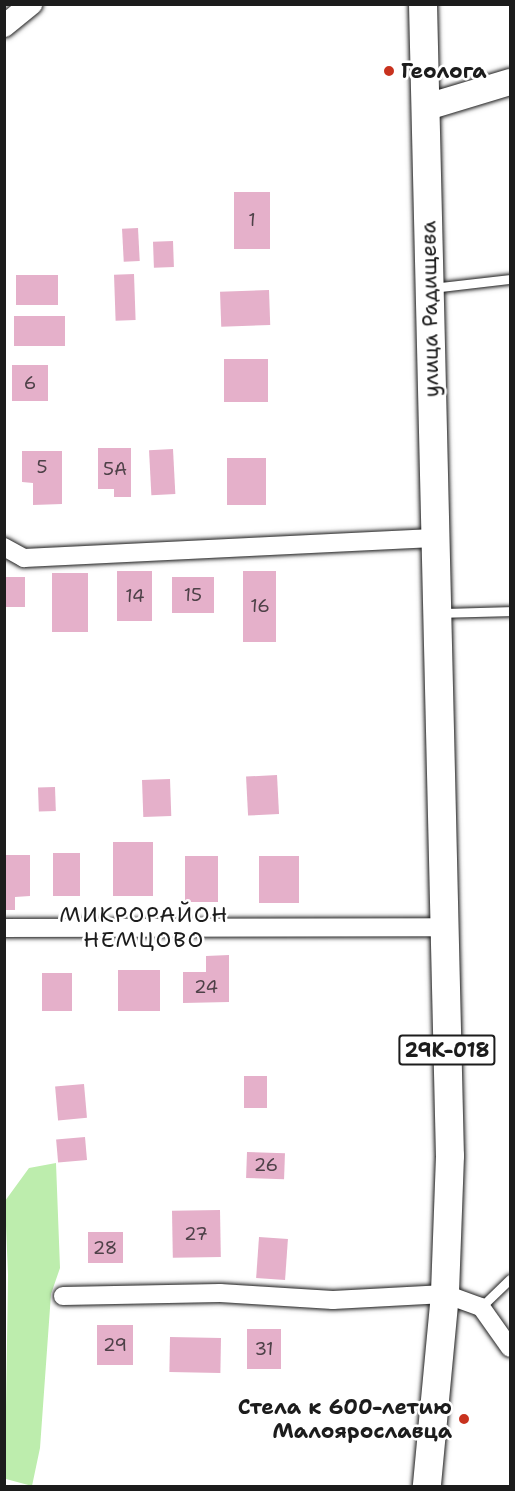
<!DOCTYPE html>
<html>
<head>
<meta charset="utf-8">
<style>
  body { margin:0 }
  #map { position:relative; width:515px; height:1491px; overflow:hidden; background:#fff; font-family:"Shantell Sans",sans-serif }
  div>[style] { position:absolute }
  .green>* { inset:0; background:#bdedad }
  .building>* { inset:0; background:#e5b0ca; transform-origin:0 0 }
  .roads { filter:drop-shadow(0 0 2px #1c1c1c) drop-shadow(0 0 2px #1c1c1c) }
  .service>* { height:9px; margin:-4.5px; padding:0 4.5px; transform-origin:4.5px; border-radius:4.5px; background:#fff }
  .minor>* { height:18px; margin:-9px; padding:0 9px; transform-origin:9px; border-radius:9px; background:#fff }
  .tertiary>* { height:22px; margin:-11px; padding:0 11px; transform-origin:11px; border-radius:11px; background:#fff }
  .secondary>* { height:26px; margin:-13px; padding:0 13px; transform-origin:13px; border-radius:13px; background:#fff }
  .primary>* { height:28px; margin:-14px; padding:0 14px; transform-origin:14px; border-radius:14px; background:#fff }
  .dots>* { width:16px; height:16px; translate:-50% -50%; box-sizing:border-box; border:3px solid #fff; border-radius:50% }
  span { translate:-50% -50%; white-space:nowrap; text-align:center; line-height:1.15; -webkit-text-stroke:5px #fff; paint-order:stroke }
  .number-label { font-size:18px; color:#4e4148 }
  .number-label span { -webkit-text-stroke-width:0 }
  .shield-label span { padding:2px 4px; background:#fff; border:2px solid; border-radius:4px; -webkit-text-stroke-width:0 }
  .shield-label { font-size:20px; color:#1c1c1c; font-weight:700 }
  .poi-label { font-size:21px; color:#1c1c1c; font-weight:700 }
  .left { translate:0 -50%; text-align:left }
  .right { translate:-100% -50%; text-align:right }
  .street-label { font-size:21px; color:#1c1c1c }
  .neighbourhood-label { font-size:22px; color:#1c1c1c; letter-spacing:1.5px }
  .frame { position:absolute; inset:0; border:6px solid #1c1c1c; pointer-events:none }
</style>
</head>
<body>
<div id="map">
  <div class="green">
    <div style="clip-path:polygon(56px 1163px,60px 1268px,51px 1294px,40px 1448px,32px 1486px,6px 1479px,5px 1474px,8px 1275px,5px 1201px,29px 1168px)"></div>
  </div>
  <div class="building">
    <div style="left:234px;top:192px;width:36px;height:57px"></div>
    <div style="left:138px;top:228px;width:33px;height:16px;rotate:87deg"></div>
    <div style="left:173px;top:241px;width:26px;height:20px;rotate:88deg"></div>
    <div style="left:134px;top:274px;width:46px;height:20px;rotate:88deg"></div>
    <div style="left:16px;top:275px;width:42px;height:30px"></div>
    <div style="left:269px;top:290px;width:35px;height:49px;rotate:88deg"></div>
    <div style="left:14px;top:316px;width:51px;height:30px"></div>
    <div style="left:224px;top:359px;width:44px;height:43px"></div>
    <div style="left:12px;top:365px;width:36px;height:36px"></div>
    <div style="clip-path:polygon(98px 448px,131px 448px,131px 497px,114px 497px,114px 489px,98px 489px)"></div>
    <div style="left:173px;top:449px;width:45px;height:24px;rotate:87deg"></div>
    <div style="clip-path:polygon(22px 451px,62px 451px,62px 504px,33px 505px,33px 483px,22px 482px)"></div>
    <div style="left:227px;top:458px;width:39px;height:47px"></div>
    <div style="left:117px;top:571px;width:35px;height:50px"></div>
    <div style="left:243px;top:571px;width:33px;height:71px"></div>
    <div style="left:52px;top:573px;width:36px;height:59px"></div>
    <div style="left:25px;top:577px;width:30px;height:21px;rotate:90deg"></div>
    <div style="left:172px;top:577px;width:42px;height:36px"></div>
    <div style="left:277px;top:775px;width:39px;height:31px;rotate:87deg"></div>
    <div style="left:170px;top:779px;width:37px;height:28px;rotate:88deg"></div>
    <div style="left:55px;top:787px;width:24px;height:17px;rotate:88deg"></div>
    <div style="left:113px;top:842px;width:40px;height:54px"></div>
    <div style="left:80px;top:853px;width:43px;height:27px;rotate:90deg"></div>
    <div style="clip-path:polygon(4px 855px,30px 855px,30px 896px,15px 897px,15px 910px,4px 910px)"></div>
    <div style="left:185px;top:856px;width:33px;height:46px"></div>
    <div style="left:259px;top:856px;width:40px;height:47px"></div>
    <div style="clip-path:polygon(229px 955px,229px 1002px,183px 1003px,183px 972px,206px 972px,206px 956px)"></div>
    <div style="left:118px;top:970px;width:42px;height:41px"></div>
    <div style="left:42px;top:973px;width:30px;height:38px"></div>
    <div style="left:244px;top:1076px;width:23px;height:32px"></div>
    <div style="left:84px;top:1084px;width:34px;height:29px;rotate:85deg"></div>
    <div style="left:85px;top:1137px;width:23px;height:29px;rotate:85deg"></div>
    <div style="left:247px;top:1152px;width:38px;height:26px;rotate:2deg"></div>
    <div style="left:220px;top:1210px;width:47px;height:48px;rotate:89deg"></div>
    <div style="left:88px;top:1232px;width:35px;height:31px"></div>
    <div style="left:259px;top:1237px;width:29px;height:41px;rotate:4deg"></div>
    <div style="left:97px;top:1325px;width:36px;height:40px"></div>
    <div style="left:247px;top:1329px;width:34px;height:40px"></div>
    <div style="left:170px;top:1337px;width:51px;height:35px;rotate:1deg"></div>
  </div>
  <div class="roads">
    <div class="service">
      <div style="left:432px;top:288px;width:79px;rotate:-6.6deg"></div>
      <div style="left:440px;top:613px;width:70px;rotate:-1.6deg"></div>
      <div style="left:481px;top:1307px;width:40px;rotate:-44deg"></div>
    </div>
    <div class="minor">
      <div style="left:4px;top:547px;width:23px;rotate:29deg"></div>
      <div style="left:24px;top:558px;width:410px;rotate:-2.8deg"></div>
      <div style="left:4px;top:928px;width:440px;rotate:-0.1deg"></div>
      <div style="left:63px;top:1296px;width:157px;rotate:-1.1deg"></div>
      <div style="left:220px;top:1293px;width:113px;rotate:3.5deg"></div>
      <div style="left:333px;top:1300px;width:112px;rotate:-3.1deg"></div>
      <div style="left:445px;top:1294px;width:38px;rotate:20deg"></div>
      <div style="left:481px;top:1307px;width:50px;rotate:54.7deg"></div>
    </div>
    <div class="tertiary">
      <div style="left:4px;top:26px;width:35px;rotate:-39deg"></div>
    </div>
    <div class="secondary">
      <div style="left:427px;top:107px;width:87px;rotate:-16.8deg"></div>
    </div>
    <div class="primary">
      <div style="left:423px;top:4px;width:1152px;rotate:88.66deg"></div>
      <div style="left:450px;top:1156px;width:138px;rotate:92.1deg"></div>
      <div style="left:445px;top:1294px;width:193px;rotate:95.4deg"></div>
    </div>
  </div>
  <div class="dots">
    <div style="left:389px;top:71px;background:#c8321e"></div>
    <div style="left:464px;top:1419px;background:#c8321e"></div>
  </div>
  <div class="number-label">
    <span style="left:252px;top:220px">1</span>
    <span style="left:30px;top:383px">6</span>
    <span style="left:42px;top:467px">5</span>
    <span style="left:115px;top:469px">5А</span>
    <span style="left:193px;top:595px">15</span>
    <span style="left:135px;top:596px">14</span>
    <span style="left:260px;top:606px">16</span>
    <span style="left:206px;top:987px">24</span>
    <span style="left:266px;top:1165px">26</span>
    <span style="left:196px;top:1234px">27</span>
    <span style="left:105px;top:1248px">28</span>
    <span style="left:115px;top:1345px">29</span>
    <span style="left:264px;top:1349px">31</span>
  </div>
  <div class="shield-label">
    <span style="left:447px;top:1050px">29К-018</span>
  </div>
  <div class="poi-label">
    <span class="left" style="left:401px;top:71px">Геолога</span>
    <span class="right" style="left:452px;top:1419px">Стела к 600-летию<br>Малоярославца</span>
  </div>
  <div class="street-label">
    <span style="left:430px;top:309px;rotate:-91deg">улица Радищева</span>
  </div>
  <div class="neighbourhood-label">
    <span style="left:144px;top:927px">МИКРОРАЙОН<br>НЕМЦОВО</span>
  </div>
  <div class="frame"></div>
</div>
</body>
</html>
